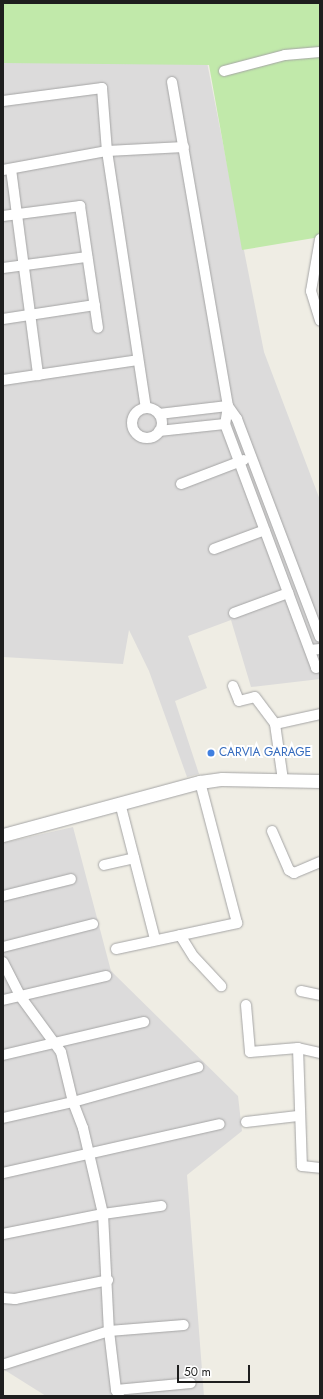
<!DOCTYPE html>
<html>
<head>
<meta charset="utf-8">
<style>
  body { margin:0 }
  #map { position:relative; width:323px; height:1399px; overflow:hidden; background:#efede4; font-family:Jost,sans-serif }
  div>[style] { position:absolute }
  .residential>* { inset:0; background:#dcdbdb }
  .grass>* { inset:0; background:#c1e9aa }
  .roads { filter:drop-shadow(0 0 1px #a5a5a5) drop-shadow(0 0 1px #a5a5a5) }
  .minor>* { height:10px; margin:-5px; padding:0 5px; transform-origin:5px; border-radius:5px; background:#fff }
  .minor>.ring { margin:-5px; padding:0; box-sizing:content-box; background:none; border:10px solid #fff; border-radius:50% }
  .tertiary>* { height:13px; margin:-6.5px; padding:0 6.5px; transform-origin:6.5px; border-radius:6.5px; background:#fff }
  .dots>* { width:11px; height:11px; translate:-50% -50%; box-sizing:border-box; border:2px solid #fff; border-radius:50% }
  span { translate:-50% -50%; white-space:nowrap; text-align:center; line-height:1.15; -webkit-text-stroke:4px #fff; paint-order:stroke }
  .shop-label { font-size:12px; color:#366cbe }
  .left { translate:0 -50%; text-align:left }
  .frame { position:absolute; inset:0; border:4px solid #1e1e1e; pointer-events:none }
  .scale { position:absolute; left:177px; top:1365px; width:73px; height:18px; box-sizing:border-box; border:2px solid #1e1e1e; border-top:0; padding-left:5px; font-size:12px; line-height:14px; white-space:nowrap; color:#1e1e1e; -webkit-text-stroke:3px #fff; paint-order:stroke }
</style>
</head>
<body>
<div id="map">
  <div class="residential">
    <div style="clip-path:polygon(205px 52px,264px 352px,320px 500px,320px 679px,251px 687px,231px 620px,188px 636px,207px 688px,175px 701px,199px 774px,187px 777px,149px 671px,129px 630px,123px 664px,3px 657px,3px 57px)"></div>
    <div style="clip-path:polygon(73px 827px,111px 971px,238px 1096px,242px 1131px,187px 1175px,204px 1396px,46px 1396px,3px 1369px,3px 843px)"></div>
  </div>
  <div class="grass">
    <div style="clip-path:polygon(3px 3px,320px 3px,320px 237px,242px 250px,209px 65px,3px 63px)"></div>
  </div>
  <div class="roads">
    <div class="minor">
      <div style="left:224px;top:71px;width:63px;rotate:-14.7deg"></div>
      <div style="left:285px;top:55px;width:35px;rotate:-5deg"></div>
      <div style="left:172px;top:82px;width:329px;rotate:80.2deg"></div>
      <div style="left:228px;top:406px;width:18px;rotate:99deg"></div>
      <div style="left:225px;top:424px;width:260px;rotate:69.5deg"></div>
      <div style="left:316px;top:668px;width:4px;rotate:-14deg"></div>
      <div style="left:3px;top:101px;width:100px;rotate:-7.5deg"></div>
      <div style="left:102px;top:88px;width:63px;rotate:85.5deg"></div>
      <div style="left:107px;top:151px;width:260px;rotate:81.4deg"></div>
      <div style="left:11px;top:169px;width:208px;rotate:82.5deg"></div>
      <div style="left:3px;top:170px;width:106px;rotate:-10.4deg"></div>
      <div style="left:107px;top:151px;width:77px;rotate:-3deg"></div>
      <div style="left:3px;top:216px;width:78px;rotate:-7.4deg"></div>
      <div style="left:80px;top:206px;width:123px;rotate:81.6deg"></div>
      <div style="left:320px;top:239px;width:53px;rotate:99.8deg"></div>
      <div style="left:311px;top:291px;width:31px;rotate:73deg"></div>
      <div style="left:3px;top:268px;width:85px;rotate:-7.5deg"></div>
      <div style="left:3px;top:319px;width:93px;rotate:-8.7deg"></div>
      <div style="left:3px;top:380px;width:136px;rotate:-8.4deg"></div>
      <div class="ring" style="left:132px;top:408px;width:20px;height:20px"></div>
      <div style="left:159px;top:414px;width:69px;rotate:-6.6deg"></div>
      <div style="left:228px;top:406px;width:16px;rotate:55deg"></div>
      <div style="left:237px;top:419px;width:233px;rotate:69.2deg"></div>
      <div style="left:159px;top:431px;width:66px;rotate:-6.1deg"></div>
      <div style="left:181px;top:484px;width:67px;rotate:-20.9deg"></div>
      <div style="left:214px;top:549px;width:54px;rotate:-20.4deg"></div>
      <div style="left:234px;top:613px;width:58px;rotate:-20.3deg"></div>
      <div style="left:310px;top:650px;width:10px;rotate:-6deg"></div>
      <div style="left:233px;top:686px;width:16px;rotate:68deg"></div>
      <div style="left:239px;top:701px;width:16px;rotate:-14deg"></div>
      <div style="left:255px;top:697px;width:34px;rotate:53deg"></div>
      <div style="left:275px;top:724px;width:57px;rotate:81.9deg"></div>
      <div style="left:275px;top:724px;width:46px;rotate:-12.5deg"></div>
      <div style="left:120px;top:803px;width:140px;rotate:75.6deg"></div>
      <div style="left:272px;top:831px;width:43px;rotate:66.4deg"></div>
      <div style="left:289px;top:870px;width:6px;rotate:31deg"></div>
      <div style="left:294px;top:873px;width:28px;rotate:-23deg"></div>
      <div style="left:104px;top:865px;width:31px;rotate:-13deg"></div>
      <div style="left:3px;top:896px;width:70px;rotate:-14deg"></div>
      <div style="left:180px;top:935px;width:26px;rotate:58deg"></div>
      <div style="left:194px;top:957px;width:40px;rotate:47deg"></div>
      <div style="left:3px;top:947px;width:93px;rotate:-14.3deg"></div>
      <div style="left:116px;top:949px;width:124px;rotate:-12.1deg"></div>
      <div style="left:237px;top:923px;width:146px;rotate:-104.7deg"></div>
      <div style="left:3px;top:962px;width:38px;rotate:63deg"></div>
      <div style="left:20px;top:996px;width:69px;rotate:53.8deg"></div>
      <div style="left:61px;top:1052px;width:51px;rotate:76.5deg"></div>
      <div style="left:73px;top:1102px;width:28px;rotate:69deg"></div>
      <div style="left:83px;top:1128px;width:88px;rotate:76.9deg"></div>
      <div style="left:103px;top:1214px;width:117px;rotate:87.1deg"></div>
      <div style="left:109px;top:1331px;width:59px;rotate:83.2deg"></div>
      <div style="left:116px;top:1390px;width:7px;rotate:63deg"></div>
      <div style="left:301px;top:991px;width:19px;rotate:12deg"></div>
      <div style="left:3px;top:1000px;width:106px;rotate:-13.1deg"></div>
      <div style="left:246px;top:1005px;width:47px;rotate:85.1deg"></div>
      <div style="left:250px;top:1052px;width:48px;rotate:-4.8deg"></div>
      <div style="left:298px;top:1048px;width:23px;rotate:13deg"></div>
      <div style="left:298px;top:1048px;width:118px;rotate:88.1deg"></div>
      <div style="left:302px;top:1166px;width:18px;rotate:6deg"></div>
      <div style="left:3px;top:1055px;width:145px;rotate:-13.2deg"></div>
      <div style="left:3px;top:1118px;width:72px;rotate:-12.9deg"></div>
      <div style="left:73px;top:1102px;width:130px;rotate:-15.6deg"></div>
      <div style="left:246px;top:1122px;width:52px;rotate:-6.6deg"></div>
      <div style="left:3px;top:1173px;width:222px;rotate:-12.7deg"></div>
      <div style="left:3px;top:1234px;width:102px;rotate:-11.3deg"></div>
      <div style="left:103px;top:1214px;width:59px;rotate:-7.9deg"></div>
      <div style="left:3px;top:1298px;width:12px;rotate:5deg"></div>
      <div style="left:15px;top:1299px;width:95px;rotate:-11.5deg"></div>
      <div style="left:5px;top:1364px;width:109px;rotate:-17.6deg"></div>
      <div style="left:109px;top:1331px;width:75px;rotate:-4.6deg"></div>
      <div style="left:116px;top:1390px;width:75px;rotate:-5.3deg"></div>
    </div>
    <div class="tertiary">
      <div style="left:3px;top:835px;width:204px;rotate:-15.1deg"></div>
      <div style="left:200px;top:782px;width:22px;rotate:-8deg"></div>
      <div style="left:222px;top:779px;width:98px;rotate:1.2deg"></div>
    </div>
  </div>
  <div class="dots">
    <div style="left:211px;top:753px;background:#3f7fe0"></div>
  </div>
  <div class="shop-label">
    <span class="left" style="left:219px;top:753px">CARVIA GARAGE</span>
  </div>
  <div class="frame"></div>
  <div class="scale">50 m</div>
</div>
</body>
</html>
